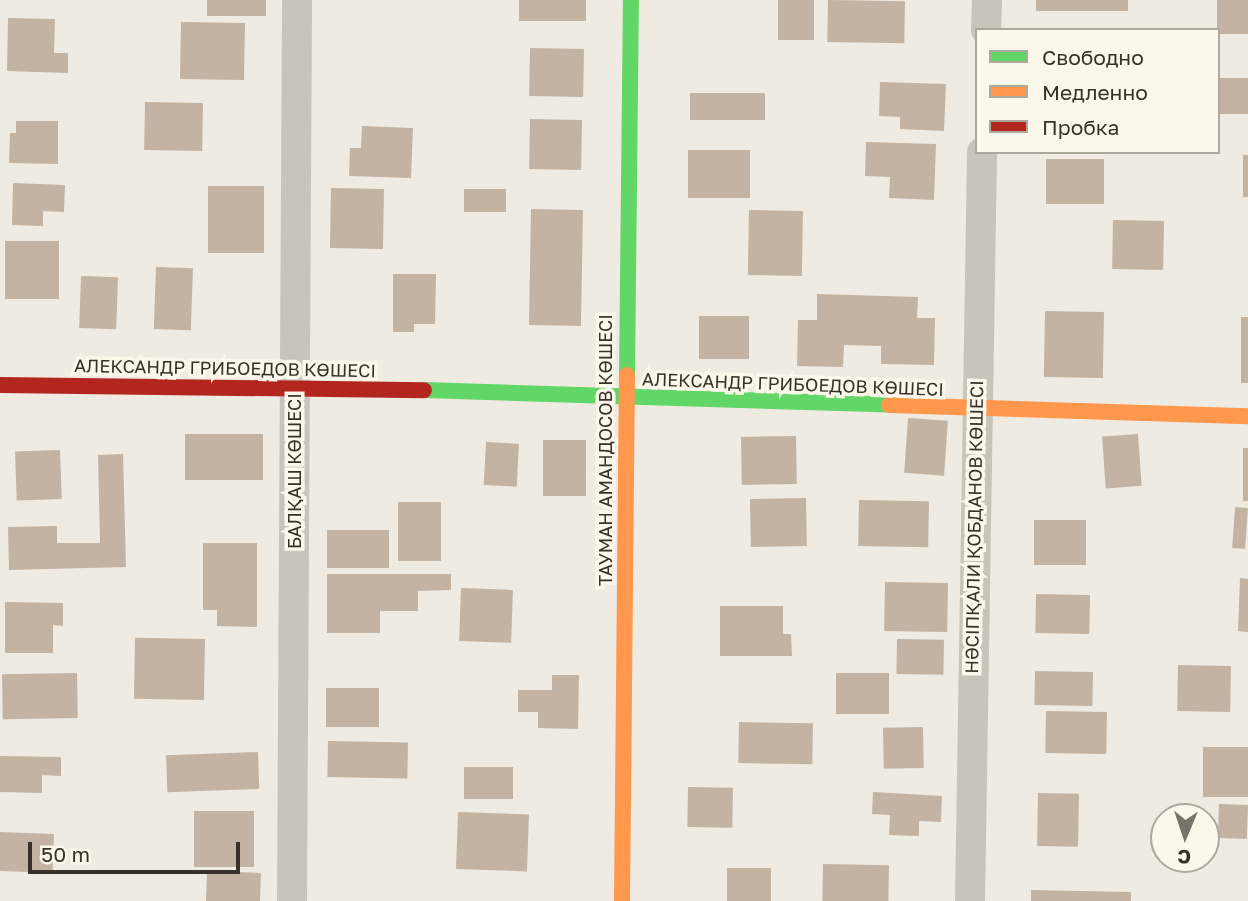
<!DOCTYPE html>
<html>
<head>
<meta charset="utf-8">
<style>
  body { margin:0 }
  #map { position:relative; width:1248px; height:901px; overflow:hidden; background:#efebe2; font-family:"Golos Text",sans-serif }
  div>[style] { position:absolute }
  .building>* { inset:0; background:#c3b3a3; transform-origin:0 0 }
  .street>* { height:30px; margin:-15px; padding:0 15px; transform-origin:15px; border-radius:15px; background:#c8c3bb }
  .fast>* { height:16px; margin:-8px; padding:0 8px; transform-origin:8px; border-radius:8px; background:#63d668 }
  .slow>* { height:16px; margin:-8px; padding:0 8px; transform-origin:8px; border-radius:8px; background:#ff974d }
  .jam>* { height:16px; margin:-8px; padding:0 8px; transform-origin:8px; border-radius:8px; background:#b3261e }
  span { translate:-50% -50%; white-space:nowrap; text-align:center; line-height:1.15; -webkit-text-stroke:7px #fbf7ea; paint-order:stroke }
  .street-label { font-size:18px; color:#393129 }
  .legend { position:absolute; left:975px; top:28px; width:245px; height:126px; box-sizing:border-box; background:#fbf7ea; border:2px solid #ada89d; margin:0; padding:9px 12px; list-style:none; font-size:21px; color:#393129 }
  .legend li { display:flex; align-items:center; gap:14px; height:35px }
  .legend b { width:35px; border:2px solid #ada89d }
  .north { position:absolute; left:1150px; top:803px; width:70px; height:70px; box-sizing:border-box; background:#fbf7ea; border:2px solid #ada89d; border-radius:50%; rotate:182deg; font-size:19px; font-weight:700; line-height:28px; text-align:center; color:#393129 }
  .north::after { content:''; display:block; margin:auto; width:24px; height:32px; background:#79726a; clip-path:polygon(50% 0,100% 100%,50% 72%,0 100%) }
  .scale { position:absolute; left:28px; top:842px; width:212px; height:32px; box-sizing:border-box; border:4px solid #393129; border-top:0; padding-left:9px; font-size:21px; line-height:24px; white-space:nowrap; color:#393129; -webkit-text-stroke:5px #fbf7ea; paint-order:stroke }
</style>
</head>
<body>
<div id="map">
  <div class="building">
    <div style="left:207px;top:0;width:59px;height:16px"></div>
    <div style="left:519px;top:0;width:67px;height:21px"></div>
    <div style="left:778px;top:0;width:36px;height:40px"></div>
    <div style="left:828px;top:0;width:77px;height:42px;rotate:1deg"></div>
    <div style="left:1036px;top:0;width:92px;height:11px"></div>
    <div style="left:1217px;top:0;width:31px;height:34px"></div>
    <div style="clip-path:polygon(8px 18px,55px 19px,54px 53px,68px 53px,68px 73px,7px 71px)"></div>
    <div style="left:181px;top:22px;width:64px;height:57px;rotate:1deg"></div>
    <div style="left:530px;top:48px;width:54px;height:48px;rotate:1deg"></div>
    <div style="left:1218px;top:78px;width:30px;height:36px"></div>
    <div style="clip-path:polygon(880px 82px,946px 84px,944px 131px,900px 129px,900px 117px,879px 116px)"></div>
    <div style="left:690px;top:93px;width:75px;height:27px"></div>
    <div style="left:145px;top:102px;width:58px;height:48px;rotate:1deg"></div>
    <div style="left:530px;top:119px;width:52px;height:50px;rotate:1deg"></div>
    <div style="clip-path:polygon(16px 121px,58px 121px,58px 164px,9px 163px,10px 133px,16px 133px)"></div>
    <div style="clip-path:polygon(362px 126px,413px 128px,411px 178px,349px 176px,350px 148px,361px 148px)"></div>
    <div style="clip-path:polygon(866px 142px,936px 144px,934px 200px,889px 198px,890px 177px,865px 176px)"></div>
    <div style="left:688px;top:150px;width:62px;height:48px"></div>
    <div style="left:1243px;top:155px;width:5px;height:42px"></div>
    <div style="left:1046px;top:159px;width:58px;height:45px"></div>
    <div style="clip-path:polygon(13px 183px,65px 185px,64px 212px,43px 211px,43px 226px,12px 225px)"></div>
    <div style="left:208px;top:186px;width:56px;height:67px"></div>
    <div style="left:331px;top:188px;width:53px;height:60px;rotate:1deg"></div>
    <div style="left:464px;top:189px;width:42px;height:23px"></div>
    <div style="left:531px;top:209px;width:52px;height:116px;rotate:1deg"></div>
    <div style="left:749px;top:210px;width:54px;height:65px;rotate:1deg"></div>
    <div style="left:1113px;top:220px;width:51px;height:49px;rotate:1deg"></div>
    <div style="left:5px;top:241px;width:54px;height:58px"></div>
    <div style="left:156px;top:267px;width:37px;height:62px;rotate:2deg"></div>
    <div style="clip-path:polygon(393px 274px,436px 274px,435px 324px,414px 324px,414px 332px,393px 332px)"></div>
    <div style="left:81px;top:276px;width:37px;height:52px;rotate:2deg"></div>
    <div style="clip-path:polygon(817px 294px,918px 297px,917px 318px,935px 318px,934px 365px,881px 364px,881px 346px,844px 345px,843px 367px,797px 366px,798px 320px,817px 320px)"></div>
    <div style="left:1045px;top:311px;width:59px;height:66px;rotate:1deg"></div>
    <div style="left:699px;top:316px;width:50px;height:43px"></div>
    <div style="left:1241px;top:317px;width:7px;height:66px"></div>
    <div style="left:908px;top:418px;width:40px;height:55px;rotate:4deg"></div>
    <div style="left:185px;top:434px;width:78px;height:46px"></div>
    <div style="left:1138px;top:434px;width:52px;height:36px;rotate:86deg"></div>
    <div style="left:796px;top:436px;width:48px;height:55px;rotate:89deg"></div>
    <div style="left:543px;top:440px;width:43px;height:56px"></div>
    <div style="left:486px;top:442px;width:33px;height:43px;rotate:3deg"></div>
    <div style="left:1243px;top:448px;width:5px;height:53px"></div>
    <div style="left:60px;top:450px;width:49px;height:45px;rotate:88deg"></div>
    <div style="clip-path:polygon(123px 454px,126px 567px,9px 570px,8px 527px,57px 526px,57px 543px,100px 543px,98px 455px)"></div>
    <div style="left:806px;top:498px;width:48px;height:56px;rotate:89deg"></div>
    <div style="left:859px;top:500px;width:70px;height:46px;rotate:1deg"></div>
    <div style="left:441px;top:502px;width:59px;height:43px;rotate:90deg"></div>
    <div style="left:1235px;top:507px;width:13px;height:41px;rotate:4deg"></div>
    <div style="left:1034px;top:520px;width:52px;height:45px"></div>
    <div style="left:327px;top:530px;width:62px;height:38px"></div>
    <div style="clip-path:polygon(203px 543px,257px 543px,257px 627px,217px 626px,217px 610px,203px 610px)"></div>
    <div style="clip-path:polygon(327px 574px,451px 574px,451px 590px,418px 591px,418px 611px,380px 611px,380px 633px,327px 633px)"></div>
    <div style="clip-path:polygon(1240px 578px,1248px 579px,1248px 632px,1238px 631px)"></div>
    <div style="left:885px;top:582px;width:63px;height:49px;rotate:1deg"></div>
    <div style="left:461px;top:588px;width:52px;height:53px;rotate:2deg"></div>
    <div style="left:1036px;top:594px;width:54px;height:39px;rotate:1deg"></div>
    <div style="clip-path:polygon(5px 602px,63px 603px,63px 626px,53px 625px,53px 653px,5px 653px)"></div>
    <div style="clip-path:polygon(720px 606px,783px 606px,783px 634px,791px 634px,792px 656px,720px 656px)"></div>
    <div style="left:205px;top:639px;width:61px;height:70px;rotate:91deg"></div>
    <div style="left:897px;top:639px;width:47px;height:35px;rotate:1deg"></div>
    <div style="left:1178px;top:665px;width:53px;height:46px;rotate:1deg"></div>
    <div style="left:1035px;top:671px;width:58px;height:34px;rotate:1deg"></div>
    <div style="left:77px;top:673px;width:45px;height:75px;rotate:89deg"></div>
    <div style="left:836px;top:673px;width:53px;height:41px"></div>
    <div style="clip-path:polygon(552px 675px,579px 675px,578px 729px,538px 728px,538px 712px,518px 712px,518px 690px,552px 690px)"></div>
    <div style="left:326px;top:688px;width:53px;height:39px"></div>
    <div style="left:1046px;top:711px;width:61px;height:42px;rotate:1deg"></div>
    <div style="left:739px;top:722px;width:74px;height:41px;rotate:1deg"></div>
    <div style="left:923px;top:727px;width:41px;height:40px;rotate:89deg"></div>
    <div style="left:328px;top:741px;width:80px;height:36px;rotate:1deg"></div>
    <div style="left:1203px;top:747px;width:45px;height:50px"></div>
    <div style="left:258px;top:752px;width:37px;height:92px;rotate:88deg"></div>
    <div style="clip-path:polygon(0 756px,61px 757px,61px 776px,42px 775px,42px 793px,0 792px)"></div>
    <div style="left:464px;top:767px;width:49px;height:32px"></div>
    <div style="left:688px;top:787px;width:45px;height:40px;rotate:1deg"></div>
    <div style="clip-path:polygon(873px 792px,942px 796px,941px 822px,919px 821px,919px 836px,889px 835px,890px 815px,872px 814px)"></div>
    <div style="left:1038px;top:793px;width:41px;height:53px;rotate:1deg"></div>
    <div style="left:1219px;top:804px;width:29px;height:34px;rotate:2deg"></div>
    <div style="left:194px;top:811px;width:60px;height:56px"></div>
    <div style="left:458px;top:812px;width:71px;height:57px;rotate:2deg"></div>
    <div style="left:0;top:832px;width:54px;height:39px;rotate:2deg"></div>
    <div style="left:823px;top:864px;width:66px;height:37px;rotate:1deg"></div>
    <div style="left:727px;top:868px;width:44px;height:33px"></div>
    <div style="left:207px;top:871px;width:54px;height:30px;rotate:2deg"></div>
    <div style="clip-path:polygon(1031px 890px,1131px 892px,1131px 901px,1031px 901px)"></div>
  </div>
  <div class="street">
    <div style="left:986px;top:30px;width:30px;rotate:-88deg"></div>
    <div style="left:292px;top:901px;width:901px;rotate:-89.68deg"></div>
    <div style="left:970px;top:901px;width:749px;rotate:-89.08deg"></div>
  </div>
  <div class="fast">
    <div style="left:627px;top:375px;width:375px;rotate:-89.4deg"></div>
    <div style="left:424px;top:390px;width:465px;rotate:1.8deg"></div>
  </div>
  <div class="slow">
    <div style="left:889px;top:405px;width:359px;rotate:1.8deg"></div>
    <div style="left:622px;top:901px;width:526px;rotate:-89.46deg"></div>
  </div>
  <div class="jam">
    <div style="left:0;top:385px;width:424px;rotate:0.7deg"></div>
  </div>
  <div class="street-label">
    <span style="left:225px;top:368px;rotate:1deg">АЛЕКСАНДР ГРИБОЕДОВ КӨШЕСІ</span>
    <span style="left:793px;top:384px;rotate:2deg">АЛЕКСАНДР ГРИБОЕДОВ КӨШЕСІ</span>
    <span style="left:605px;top:450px;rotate:-90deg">ТАУМАН АМАНДОСОВ КӨШЕСІ</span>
    <span style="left:294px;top:471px;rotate:-90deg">БАЛҚАШ КӨШЕСІ</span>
    <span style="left:974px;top:527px;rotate:-89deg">НӘСІПҚАЛИ ҚОБДАНОВ КӨШЕСІ</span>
  </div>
  <ul class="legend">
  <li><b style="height:9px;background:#63d668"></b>Свободно</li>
  <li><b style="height:9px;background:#ff974d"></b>Медленно</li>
  <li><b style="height:9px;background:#b3261e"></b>Пробка</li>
  </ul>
  <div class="north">С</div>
  <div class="scale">50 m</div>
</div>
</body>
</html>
